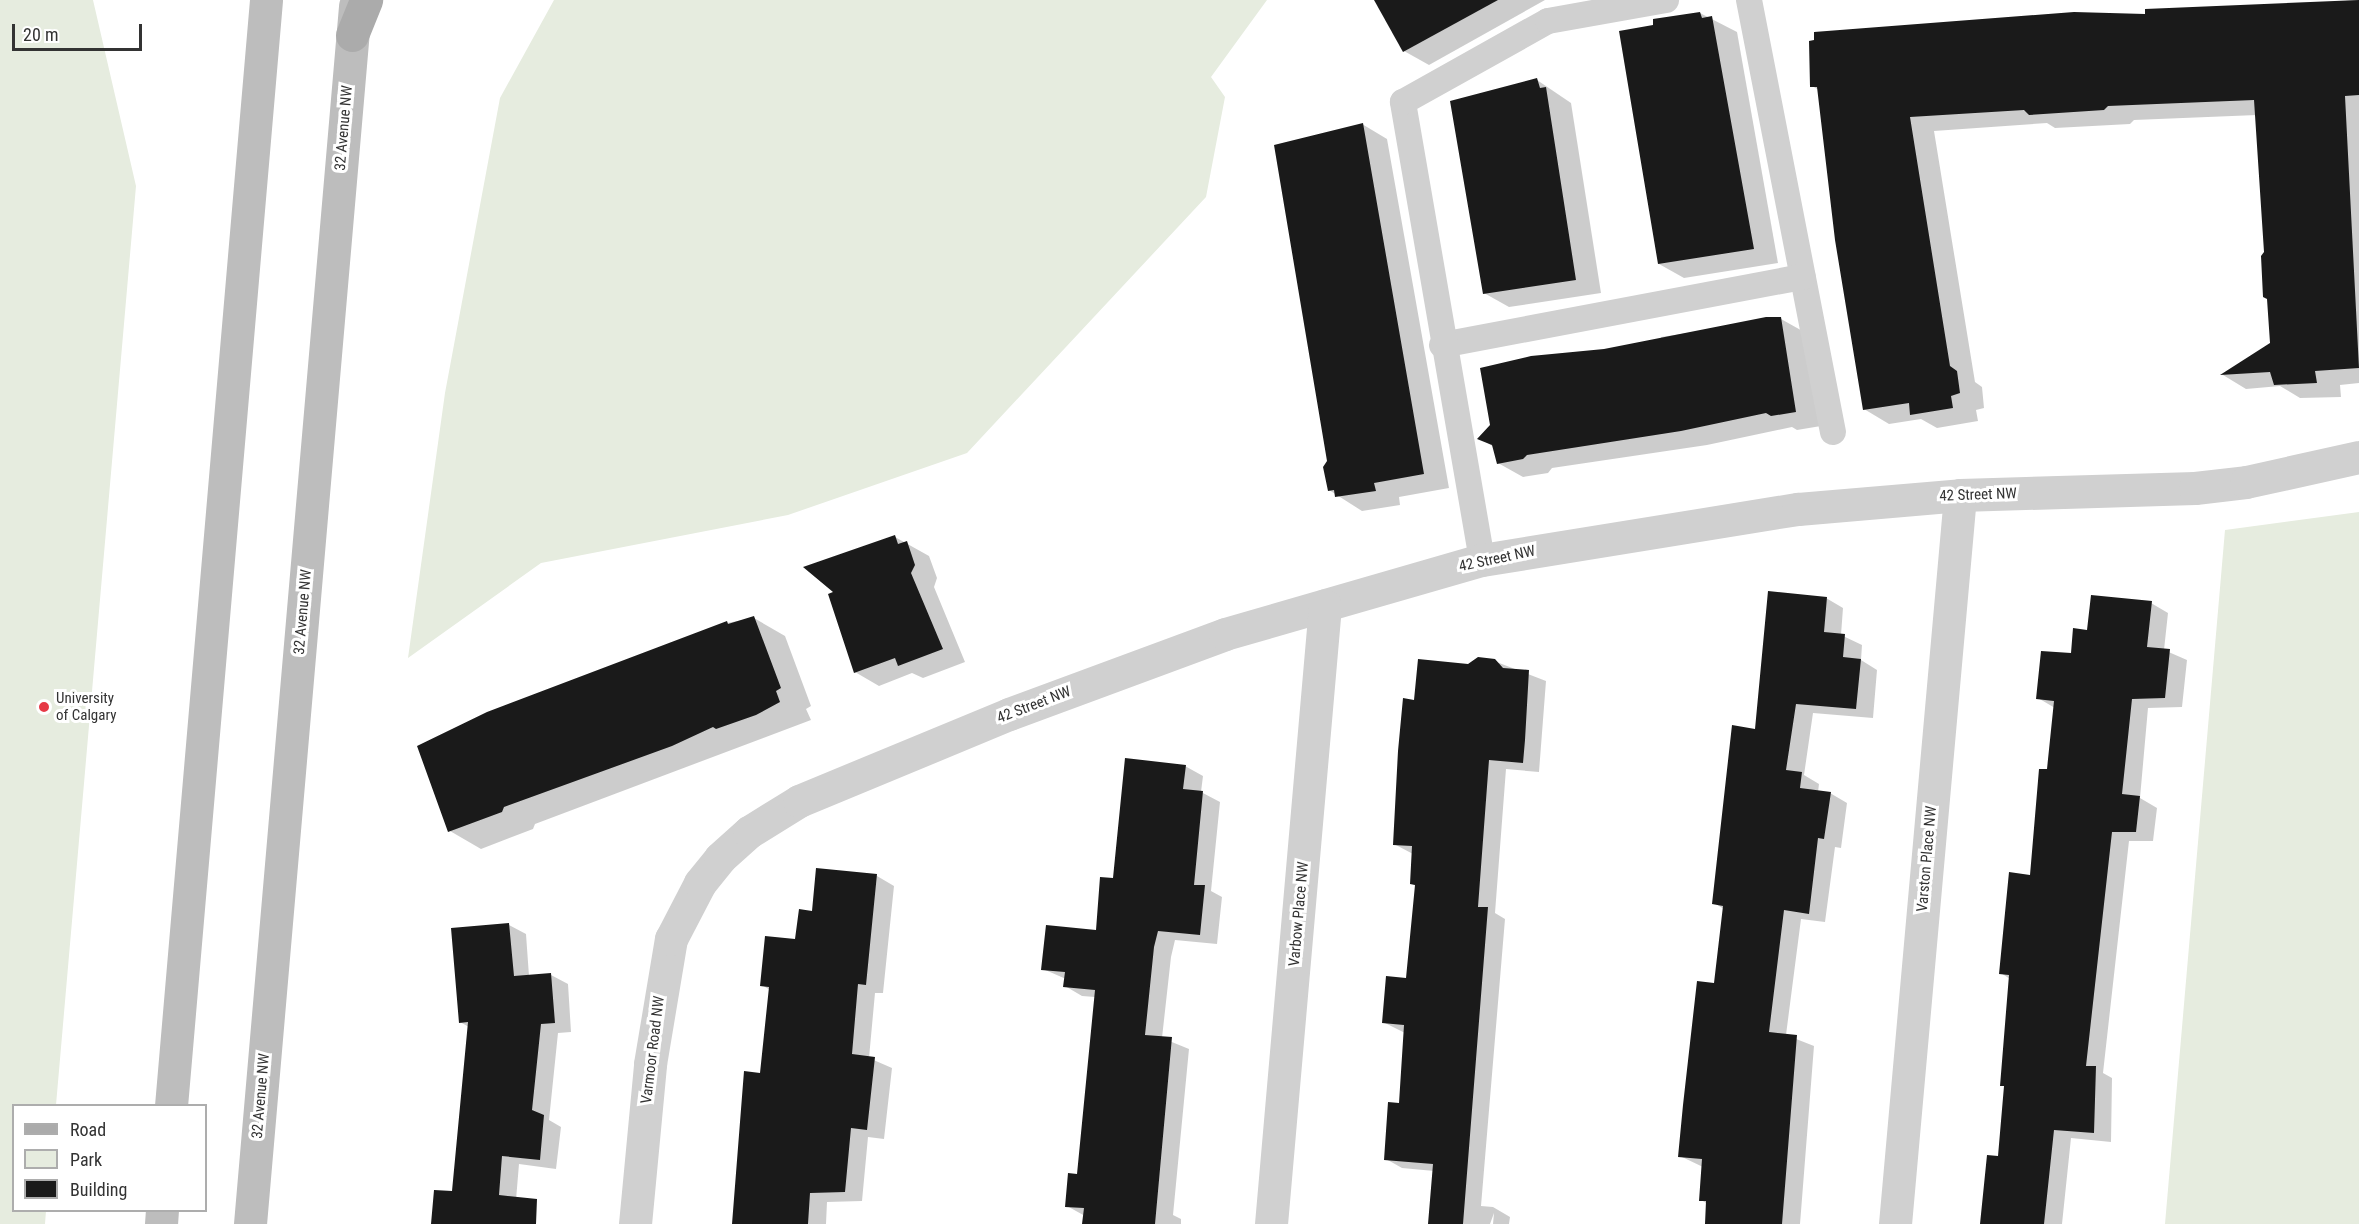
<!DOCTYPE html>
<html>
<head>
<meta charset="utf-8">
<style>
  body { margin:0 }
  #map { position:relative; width:2359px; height:1224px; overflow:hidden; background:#fff; font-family:"Roboto Condensed",sans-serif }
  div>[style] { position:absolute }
  .green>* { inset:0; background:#e6ecdf }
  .shadow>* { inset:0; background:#0003 }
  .building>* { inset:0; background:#1a1a1a }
  .service>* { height:26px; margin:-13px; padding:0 13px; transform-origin:13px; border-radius:13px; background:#d0d0d0 }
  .minor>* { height:33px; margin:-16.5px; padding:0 16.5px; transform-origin:16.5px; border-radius:16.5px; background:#d0d0d0 }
  .secondary>* { height:33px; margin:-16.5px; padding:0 16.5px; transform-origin:16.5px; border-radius:16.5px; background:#bdbdbd }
  .primary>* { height:33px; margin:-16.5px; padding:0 16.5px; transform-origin:16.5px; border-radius:16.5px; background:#ababab }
  .dots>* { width:16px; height:16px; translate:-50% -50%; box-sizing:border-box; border:3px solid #fff; border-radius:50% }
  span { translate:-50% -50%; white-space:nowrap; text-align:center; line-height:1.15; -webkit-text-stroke:6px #fff; paint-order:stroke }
  .street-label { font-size:15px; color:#333 }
  .poi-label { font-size:15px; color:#333 }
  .left { translate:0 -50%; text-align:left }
  .legend { position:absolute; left:12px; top:1104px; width:195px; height:108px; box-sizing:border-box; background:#fff; border:2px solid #adadad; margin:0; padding:8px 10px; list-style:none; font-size:18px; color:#333 }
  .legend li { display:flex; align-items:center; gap:12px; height:30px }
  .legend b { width:30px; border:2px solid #adadad }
  .scale { position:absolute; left:12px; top:24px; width:130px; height:27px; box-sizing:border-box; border:3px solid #333; border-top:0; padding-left:8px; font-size:18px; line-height:21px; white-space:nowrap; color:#333; -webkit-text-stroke:4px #fff; paint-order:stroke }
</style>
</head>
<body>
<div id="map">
  <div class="green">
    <div style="clip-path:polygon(0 0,93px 0,136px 186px,56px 1105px,14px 1106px,14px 1210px,46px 1211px,45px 1224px,0 1224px)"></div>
    <div style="clip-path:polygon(554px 0,1267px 0,1211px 77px,1225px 97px,1206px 197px,967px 453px,788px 515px,541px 563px,408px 658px,445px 393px,500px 98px)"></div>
    <div style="clip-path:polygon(2359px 512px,2359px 1224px,2165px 1224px,2225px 530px)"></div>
  </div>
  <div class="shadow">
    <div style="clip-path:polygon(1376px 0,1545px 0,1429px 65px,1404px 51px)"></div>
    <div style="clip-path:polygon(2359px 0,2359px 383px,2340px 385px,2341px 397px,2300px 398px,2280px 386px,2246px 389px,2223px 375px,2271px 343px,2257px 115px,2134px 120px,2130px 124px,2055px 128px,2047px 123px,1934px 131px,1975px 382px,1982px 387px,1984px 408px,1976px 410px,1978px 421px,1937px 428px,1921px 419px,1889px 424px,1864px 409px,1819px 90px,1812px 86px,2147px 15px)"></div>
    <div style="clip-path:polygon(1700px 13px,1737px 32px,1778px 263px,1684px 278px,1659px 264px,1654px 27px)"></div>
    <div style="clip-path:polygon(1537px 80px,1571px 103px,1601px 293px,1509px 307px,1484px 293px)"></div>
    <div style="clip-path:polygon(1362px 124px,1387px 139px,1449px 488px,1399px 497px,1400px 505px,1362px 511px,1329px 490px,1329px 461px)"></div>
    <div style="clip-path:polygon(1781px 319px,1806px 333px,1821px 426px,1797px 430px,1792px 427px,1707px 445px,1552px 468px,1548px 473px,1523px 477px,1498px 463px,1494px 447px,1479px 438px,1661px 341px,1661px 337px)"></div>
    <div style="clip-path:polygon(895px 537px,929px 556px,937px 578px,934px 587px,965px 662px,923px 678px,912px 673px,879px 686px,855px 672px,836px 593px)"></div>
    <div style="clip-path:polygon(1826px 598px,1843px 608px,1841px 635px,1862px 645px,1861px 660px,1877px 670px,1873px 718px,1813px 713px,1804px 775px,1819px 784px,1818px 792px,1830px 793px,1847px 803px,1841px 848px,1835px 847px,1825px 922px,1801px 919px,1786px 1035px,1814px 1046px,1800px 1224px,1706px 1224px,1708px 1204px,1701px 1200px,1703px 1167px,1680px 1156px,1715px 985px,1724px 909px,1714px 903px,1757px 730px)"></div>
    <div style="clip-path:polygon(2151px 603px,2168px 613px,2164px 650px,2187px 660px,2182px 707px,2148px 708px,2140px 798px,2157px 808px,2153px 841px,2129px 841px,2103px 1073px,2112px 1078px,2111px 1142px,2071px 1138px,2062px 1224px,1982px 1224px,2000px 1157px,2006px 1087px,2002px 1085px,2010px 979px,2001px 973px,2032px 876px,2049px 771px,2055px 708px,2038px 698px,2089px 632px)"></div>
    <div style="clip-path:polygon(754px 618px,785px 636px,811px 706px,806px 709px,811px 720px,535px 824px,533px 829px,481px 849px,450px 831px,727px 623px)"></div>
    <div style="clip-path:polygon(1494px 661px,1546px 681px,1539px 772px,1506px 769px,1495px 913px,1505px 919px,1481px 1206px,1493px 1207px,1510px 1217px,1509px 1224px,1493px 1224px,1494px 1213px,1490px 1224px,1429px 1224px,1434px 1171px,1402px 1168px,1386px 1159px,1400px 1104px,1405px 1033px,1383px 1022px,1407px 979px,1416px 886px,1411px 883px,1413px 854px,1394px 844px,1415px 702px,1469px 666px)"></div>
    <div style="clip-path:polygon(1185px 766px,1203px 776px,1201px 792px,1220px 802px,1211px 891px,1222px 897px,1217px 944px,1175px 940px,1171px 957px,1162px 1038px,1189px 1049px,1173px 1215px,1181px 1219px,1181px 1224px,1084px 1224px,1085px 1216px,1067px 1206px,1079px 1175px,1095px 997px,1082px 996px,1065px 986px,1066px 979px,1043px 969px,1097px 932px,1115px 879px)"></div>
    <div style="clip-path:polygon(817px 870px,877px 876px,894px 886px,883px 993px,875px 993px,869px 1058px,892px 1068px,884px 1139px,868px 1137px,862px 1201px,827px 1202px,826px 1224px,733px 1224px,762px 1075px,770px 990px,762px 985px,814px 912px)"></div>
    <div style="clip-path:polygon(509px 925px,526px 934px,529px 976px,551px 975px,568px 984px,571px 1032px,558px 1033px,549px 1120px,561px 1127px,556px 1169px,519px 1164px,514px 1224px,432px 1224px,454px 1193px,469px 1027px,460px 1022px)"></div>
  </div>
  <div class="building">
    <div style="clip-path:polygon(1374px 0,1498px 0,1403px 52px)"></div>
    <div style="clip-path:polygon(2359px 0,2359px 95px,2345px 96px,2359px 368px,2315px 371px,2317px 383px,2274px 385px,2270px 372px,2220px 375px,2270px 343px,2267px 299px,2263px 297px,2261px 256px,2264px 252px,2254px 100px,2108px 106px,2104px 110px,2029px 115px,2024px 110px,1910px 117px,1950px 366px,1957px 371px,1960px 393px,1951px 396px,1953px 408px,1910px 415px,1909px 403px,1863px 410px,1835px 240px,1817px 87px,1810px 87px,1809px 41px,1814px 40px,1814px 32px,2074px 12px,2145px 14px,2145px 9px)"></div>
    <div style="clip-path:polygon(1700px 12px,1702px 18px,1712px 16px,1754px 249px,1658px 264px,1619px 31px,1653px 25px,1653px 19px)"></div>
    <div style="clip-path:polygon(1537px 78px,1540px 88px,1546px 87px,1576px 280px,1483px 294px,1450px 101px)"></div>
    <div style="clip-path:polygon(1363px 123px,1424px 474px,1374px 483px,1376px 491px,1335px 497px,1334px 490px,1328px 491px,1323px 467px,1327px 461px,1274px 145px)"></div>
    <div style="clip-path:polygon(1766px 317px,1781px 317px,1796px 412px,1771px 416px,1766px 413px,1681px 431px,1527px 455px,1523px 459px,1497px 464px,1492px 445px,1477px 439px,1490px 425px,1480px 368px,1531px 356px,1604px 349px)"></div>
    <div style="clip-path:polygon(895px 535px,898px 544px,907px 541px,915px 565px,911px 573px,943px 649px,898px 666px,895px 658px,854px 673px,828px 594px,833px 592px,803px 567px)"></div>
    <div style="clip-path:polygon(1768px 591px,1827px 597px,1824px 632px,1845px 634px,1843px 657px,1861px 659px,1856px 709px,1796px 704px,1786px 770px,1802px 772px,1800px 788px,1831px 792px,1824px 839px,1818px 838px,1809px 914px,1784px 910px,1769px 1032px,1797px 1035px,1782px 1224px,1705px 1224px,1706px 1201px,1699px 1201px,1702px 1159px,1678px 1157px,1683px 1105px,1697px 981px,1714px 983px,1723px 906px,1712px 904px,1732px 725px,1755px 729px)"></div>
    <div style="clip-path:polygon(2091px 595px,2152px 601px,2147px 647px,2170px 649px,2165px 698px,2132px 699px,2122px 794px,2140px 796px,2136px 832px,2112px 832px,2086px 1066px,2096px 1066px,2094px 1133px,2054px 1130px,2044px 1224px,1980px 1224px,1987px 1155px,1998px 1156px,2004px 1086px,2000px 1086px,2009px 975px,1999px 974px,2009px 872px,2030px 875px,2039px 769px,2047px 769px,2054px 701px,2036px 699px,2041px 651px,2071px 653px,2073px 628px,2087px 630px)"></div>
    <div style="clip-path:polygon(754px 616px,781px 688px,776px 691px,780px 702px,756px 715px,716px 729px,713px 727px,672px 746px,504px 807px,502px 812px,448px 832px,417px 746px,487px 712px,727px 621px,728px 624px)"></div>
    <div style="clip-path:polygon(1478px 657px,1495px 659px,1503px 668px,1529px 670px,1525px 740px,1523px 763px,1489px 760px,1478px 907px,1488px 907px,1463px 1224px,1428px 1224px,1433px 1164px,1384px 1160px,1388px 1102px,1399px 1103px,1404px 1025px,1382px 1023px,1386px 976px,1406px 978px,1415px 885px,1410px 884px,1412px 846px,1393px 845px,1398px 751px,1403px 698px,1414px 700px,1418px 659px,1468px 664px)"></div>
    <div style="clip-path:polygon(1125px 758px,1186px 765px,1183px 789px,1203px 791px,1194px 885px,1205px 885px,1200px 935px,1158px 931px,1154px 947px,1145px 1035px,1172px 1037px,1155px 1224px,1082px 1224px,1084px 1208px,1065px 1207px,1068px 1173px,1077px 1174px,1095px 990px,1063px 987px,1065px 972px,1041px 970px,1046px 925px,1096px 930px,1100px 877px,1113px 878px)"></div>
    <div style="clip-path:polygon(816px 868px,877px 874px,866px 985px,858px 984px,852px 1054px,875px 1057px,867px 1130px,851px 1128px,845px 1192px,810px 1193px,808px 1224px,732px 1224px,744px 1071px,760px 1073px,769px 987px,760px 986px,765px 936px,795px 939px,799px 909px,812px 911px)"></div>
    <div style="clip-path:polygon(509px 923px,514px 976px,551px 973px,555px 1023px,541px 1024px,532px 1110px,544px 1115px,540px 1160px,502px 1156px,499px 1195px,537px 1199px,536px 1224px,431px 1224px,434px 1190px,452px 1191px,468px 1022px,459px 1023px,451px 928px)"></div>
  </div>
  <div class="service">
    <div style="left:1749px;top:0;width:440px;rotate:79deg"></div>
    <div style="left:1442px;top:345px;width:367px;rotate:-10.7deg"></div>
    <div style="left:1482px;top:560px;width:465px;rotate:-99.8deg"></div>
    <div style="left:1403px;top:102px;width:166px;rotate:-29.2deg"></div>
    <div style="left:1548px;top:21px;width:120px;rotate:-10.1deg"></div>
  </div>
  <div class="minor">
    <div style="left:635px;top:1224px;width:161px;rotate:-84.6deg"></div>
    <div style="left:650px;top:1064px;width:127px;rotate:-80.5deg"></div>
    <div style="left:671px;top:939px;width:63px;rotate:-62.6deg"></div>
    <div style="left:700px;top:883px;width:32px;rotate:-51deg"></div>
    <div style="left:720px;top:858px;width:39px;rotate:-42deg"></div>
    <div style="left:749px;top:832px;width:59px;rotate:-31.8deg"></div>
    <div style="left:799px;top:801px;width:227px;rotate:-22.5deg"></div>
    <div style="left:1009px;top:714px;width:230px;rotate:-20.3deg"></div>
    <div style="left:1225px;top:634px;width:267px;rotate:-16.1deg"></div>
    <div style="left:1482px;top:560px;width:320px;rotate:-9.2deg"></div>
    <div style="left:1798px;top:509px;width:163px;rotate:-4.9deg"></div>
    <div style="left:1960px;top:495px;width:235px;rotate:-1.7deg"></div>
    <div style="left:2195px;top:488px;width:51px;rotate:-6.7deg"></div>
    <div style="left:2246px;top:482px;width:116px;rotate:-12.5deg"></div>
    <div style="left:1271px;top:1224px;width:621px;rotate:-85.01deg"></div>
    <div style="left:1895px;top:1224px;width:732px;rotate:-84.9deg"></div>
  </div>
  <div class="secondary">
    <div style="left:171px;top:1106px;width:1110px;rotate:-85.09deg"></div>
    <div style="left:161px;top:1224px;width:14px;rotate:-86deg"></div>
    <div style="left:250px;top:1224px;width:1223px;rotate:-85.07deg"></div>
  </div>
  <div class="primary">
    <div style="left:352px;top:35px;width:38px;rotate:-68deg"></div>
  </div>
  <div class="dots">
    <div style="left:44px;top:707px;background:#e63946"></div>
  </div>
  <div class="street-label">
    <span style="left:344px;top:128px;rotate:-85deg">32 Avenue NW</span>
    <span style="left:1978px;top:495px;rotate:-2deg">42 Street NW</span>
    <span style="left:1497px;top:559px;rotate:-12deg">42 Street NW</span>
    <span style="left:303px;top:612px;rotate:-85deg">32 Avenue NW</span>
    <span style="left:1034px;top:705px;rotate:-21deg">42 Street NW</span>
    <span style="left:1927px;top:859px;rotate:-85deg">Varston Place NW</span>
    <span style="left:1299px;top:914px;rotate:-85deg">Varbow Place NW</span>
    <span style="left:653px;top:1050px;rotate:-83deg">Varmoor Road NW</span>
    <span style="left:261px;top:1096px;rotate:-85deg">32 Avenue NW</span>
  </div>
  <div class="poi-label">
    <span class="left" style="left:56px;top:707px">University<br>of Calgary</span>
  </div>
  <ul class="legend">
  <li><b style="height:8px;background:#ababab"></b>Road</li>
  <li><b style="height:16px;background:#e6ecdf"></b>Park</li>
  <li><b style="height:16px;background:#1a1a1a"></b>Building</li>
  </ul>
  <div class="scale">20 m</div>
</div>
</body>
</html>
